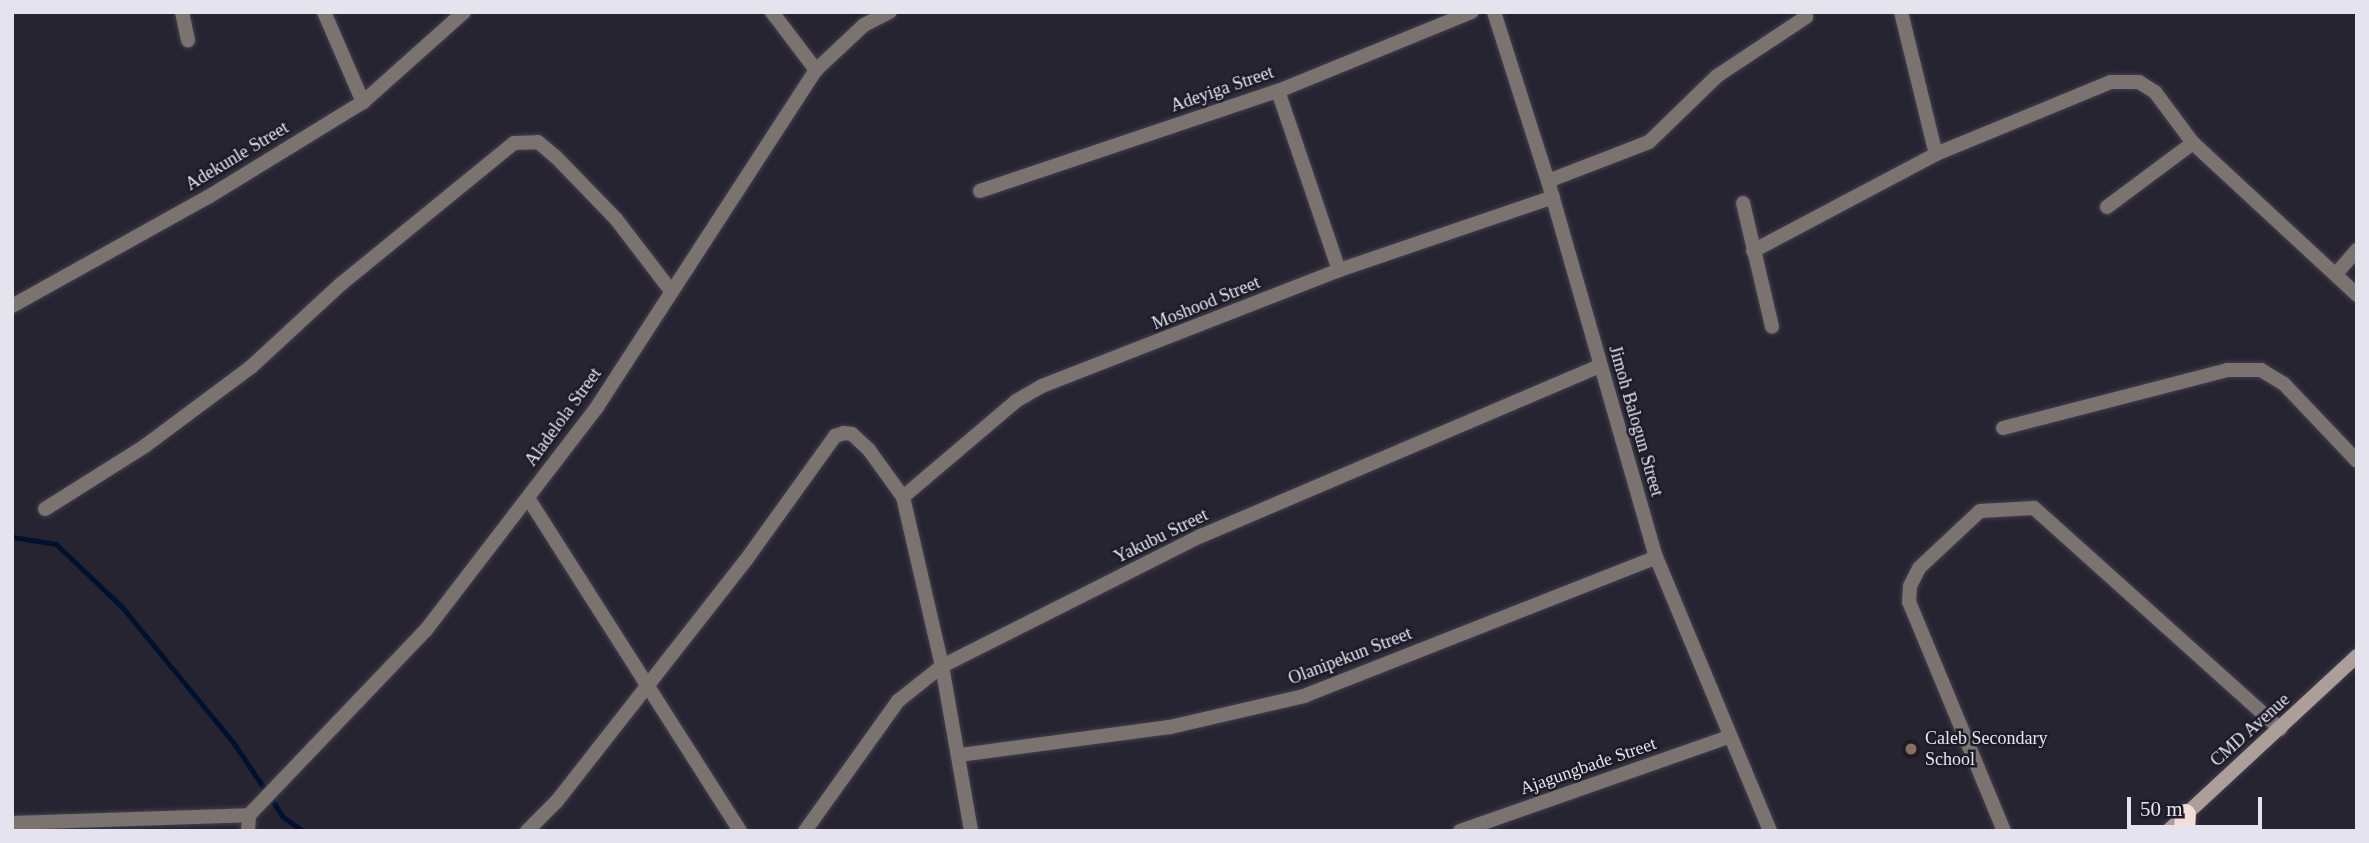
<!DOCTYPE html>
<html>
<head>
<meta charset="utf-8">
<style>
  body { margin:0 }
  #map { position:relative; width:2369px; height:843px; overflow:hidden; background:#272432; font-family:"Times New Roman",serif }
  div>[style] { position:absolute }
  .stream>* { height:5px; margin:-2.5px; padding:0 2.5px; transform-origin:2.5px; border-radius:2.5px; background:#00112d }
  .roads { filter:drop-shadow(0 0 2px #423f4c) drop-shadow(0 0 2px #423f4c) }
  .street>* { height:14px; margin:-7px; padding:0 7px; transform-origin:7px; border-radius:7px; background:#7b7370 }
  .secondary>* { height:14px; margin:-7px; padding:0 7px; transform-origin:7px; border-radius:7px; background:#ac9e99 }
  .highway>* { height:21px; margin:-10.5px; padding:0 10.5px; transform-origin:10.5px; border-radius:10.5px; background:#f3ded7 }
  .dots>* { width:19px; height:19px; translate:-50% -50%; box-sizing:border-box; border:4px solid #1d1b28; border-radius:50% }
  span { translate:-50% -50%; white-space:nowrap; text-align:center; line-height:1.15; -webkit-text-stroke:5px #1d1b28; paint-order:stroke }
  .street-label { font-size:18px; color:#e5e4ee }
  .poi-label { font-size:18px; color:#e5e4ee }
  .left { translate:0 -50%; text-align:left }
  .frame { position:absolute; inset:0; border:14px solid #e5e4ee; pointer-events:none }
  .scale { position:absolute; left:2127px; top:797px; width:135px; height:32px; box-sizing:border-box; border:4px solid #e5e4ee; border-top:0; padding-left:9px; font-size:21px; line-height:24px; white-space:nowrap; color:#e5e4ee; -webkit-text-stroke:5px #1d1b28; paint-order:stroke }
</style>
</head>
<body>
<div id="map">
  <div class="stream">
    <div style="left:12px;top:537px;width:45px;rotate:9deg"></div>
    <div style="left:56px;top:544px;width:91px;rotate:43.7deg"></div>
    <div style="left:122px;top:607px;width:175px;rotate:50.6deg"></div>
    <div style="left:233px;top:742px;width:90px;rotate:56.3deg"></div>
    <div style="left:283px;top:817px;width:24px;rotate:35deg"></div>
  </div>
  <div class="roads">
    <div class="street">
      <div style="left:182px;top:12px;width:29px;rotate:78deg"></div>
      <div style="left:324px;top:12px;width:98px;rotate:66.6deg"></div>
      <div style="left:772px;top:12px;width:73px;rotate:52.8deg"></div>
      <div style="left:1494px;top:12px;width:177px;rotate:72.3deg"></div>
      <div style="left:1548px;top:181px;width:391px;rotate:74deg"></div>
      <div style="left:1656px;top:557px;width:297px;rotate:67.4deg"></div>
      <div style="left:1901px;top:12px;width:146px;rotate:76.2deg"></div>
      <div style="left:1278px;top:91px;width:189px;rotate:71.2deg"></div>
      <div style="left:1548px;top:181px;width:108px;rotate:-21.1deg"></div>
      <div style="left:1649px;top:142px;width:95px;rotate:-44.1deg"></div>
      <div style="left:1717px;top:76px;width:107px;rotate:-33.5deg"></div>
      <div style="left:980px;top:191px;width:314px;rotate:-18.6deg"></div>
      <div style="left:1278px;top:91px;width:209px;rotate:-22.2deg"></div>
      <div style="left:1743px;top:203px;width:127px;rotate:76.8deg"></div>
      <div style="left:2107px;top:207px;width:107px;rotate:-36.7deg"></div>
      <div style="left:1753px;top:251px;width:207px;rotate:-27.9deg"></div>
      <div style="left:1936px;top:154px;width:189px;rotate:-22.4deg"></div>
      <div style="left:2111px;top:82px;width:28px"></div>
      <div style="left:2139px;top:82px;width:19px;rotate:32deg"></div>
      <div style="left:2155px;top:92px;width:64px;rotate:53.3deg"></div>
      <div style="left:2193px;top:143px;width:224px;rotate:42.8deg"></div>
      <div style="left:2336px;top:274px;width:32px;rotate:-49deg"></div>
      <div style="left:12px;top:306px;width:224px;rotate:-29.1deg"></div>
      <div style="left:208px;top:197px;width:182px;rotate:-31.5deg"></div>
      <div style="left:363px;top:102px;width:135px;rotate:-41.7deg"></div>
      <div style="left:2003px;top:428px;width:231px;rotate:-14.5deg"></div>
      <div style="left:2227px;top:370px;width:34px"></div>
      <div style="left:2261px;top:370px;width:27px;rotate:31deg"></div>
      <div style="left:2284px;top:384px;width:106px;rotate:46.5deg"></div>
      <div style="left:903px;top:497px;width:148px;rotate:-40.3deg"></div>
      <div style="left:1016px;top:401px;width:30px;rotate:-30deg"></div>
      <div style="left:1042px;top:386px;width:319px;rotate:-21.3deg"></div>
      <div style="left:1339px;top:270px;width:226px;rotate:-18.8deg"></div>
      <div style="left:528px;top:498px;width:395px;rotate:57.5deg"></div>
      <div style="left:45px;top:509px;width:118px;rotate:-32.2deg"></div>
      <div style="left:145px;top:446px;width:132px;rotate:-36.7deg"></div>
      <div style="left:251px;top:367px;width:122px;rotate:-42.7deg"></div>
      <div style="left:341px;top:284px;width:223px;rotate:-39.2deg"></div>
      <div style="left:514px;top:143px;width:24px;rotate:-2deg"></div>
      <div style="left:538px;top:142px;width:23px;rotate:40deg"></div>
      <div style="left:556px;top:157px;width:86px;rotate:45.9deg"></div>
      <div style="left:616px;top:219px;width:91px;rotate:52.6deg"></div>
      <div style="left:960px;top:755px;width:212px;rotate:-7.6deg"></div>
      <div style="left:1170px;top:727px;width:138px;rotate:-13deg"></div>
      <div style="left:1304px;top:696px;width:378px;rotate:-21.5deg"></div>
      <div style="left:12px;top:823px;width:237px;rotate:-1.9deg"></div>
      <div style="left:248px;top:831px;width:16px;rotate:-86deg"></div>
      <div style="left:249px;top:815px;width:256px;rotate:-46.3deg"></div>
      <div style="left:426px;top:630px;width:281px;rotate:-52.5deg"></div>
      <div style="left:597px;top:407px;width:402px;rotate:-57deg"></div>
      <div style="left:816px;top:70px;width:66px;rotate:-43.2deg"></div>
      <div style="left:864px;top:25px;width:29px;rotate:-27deg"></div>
      <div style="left:527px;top:831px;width:42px;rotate:-45deg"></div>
      <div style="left:557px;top:801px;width:306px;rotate:-51.9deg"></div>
      <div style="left:746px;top:560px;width:153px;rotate:-54.3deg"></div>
      <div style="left:835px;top:436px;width:9px;rotate:-18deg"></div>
      <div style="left:844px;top:433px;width:8px;rotate:7deg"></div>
      <div style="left:852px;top:434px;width:23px;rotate:43deg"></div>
      <div style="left:869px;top:450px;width:58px;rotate:54.1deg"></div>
      <div style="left:903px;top:497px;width:173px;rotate:77deg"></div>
      <div style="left:942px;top:666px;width:168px;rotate:80deg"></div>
      <div style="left:805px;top:831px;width:160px;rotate:-54.4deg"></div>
      <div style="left:898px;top:701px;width:56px;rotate:-38.5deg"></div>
      <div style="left:942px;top:666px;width:290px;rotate:-26.7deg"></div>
      <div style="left:1201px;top:536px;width:434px;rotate:-23.1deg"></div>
      <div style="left:1460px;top:831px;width:285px;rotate:-19.3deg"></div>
      <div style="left:2004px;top:831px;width:248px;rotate:-112.5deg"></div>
      <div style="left:1909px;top:602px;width:16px;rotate:-86deg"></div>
      <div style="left:1910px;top:586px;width:20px;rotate:-63deg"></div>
      <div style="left:1919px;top:568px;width:83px;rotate:-43.1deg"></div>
      <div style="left:1980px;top:511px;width:54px;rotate:-3.2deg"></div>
      <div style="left:2034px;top:508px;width:331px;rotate:41.9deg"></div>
    </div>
    <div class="secondary">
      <div style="left:2168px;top:831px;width:258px;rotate:-42.8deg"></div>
    </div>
    <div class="highway">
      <div style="left:2184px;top:831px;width:17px;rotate:-87deg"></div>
    </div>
  </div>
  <div class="dots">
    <div style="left:1911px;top:749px;background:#8d6e63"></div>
  </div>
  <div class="street-label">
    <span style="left:1222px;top:89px;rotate:-19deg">Adeyiga Street</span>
    <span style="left:237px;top:156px;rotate:-31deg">Adekunle Street</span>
    <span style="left:1206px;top:303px;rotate:-22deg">Moshood Street</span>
    <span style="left:563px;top:417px;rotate:-54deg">Aladelola Street</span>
    <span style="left:1636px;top:421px;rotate:74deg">Jimoh Balogun Street</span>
    <span style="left:1161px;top:536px;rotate:-26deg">Yakubu Street</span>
    <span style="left:1350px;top:656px;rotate:-21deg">Olanipekun Street</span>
    <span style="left:2250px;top:730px;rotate:-42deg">CMD Avenue</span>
    <span style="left:1588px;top:766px;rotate:-19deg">Ajagungbade Street</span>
  </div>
  <div class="poi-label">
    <span class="left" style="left:1925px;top:749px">Caleb Secondary<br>School</span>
  </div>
  <div class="frame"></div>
  <div class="scale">50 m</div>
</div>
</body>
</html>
